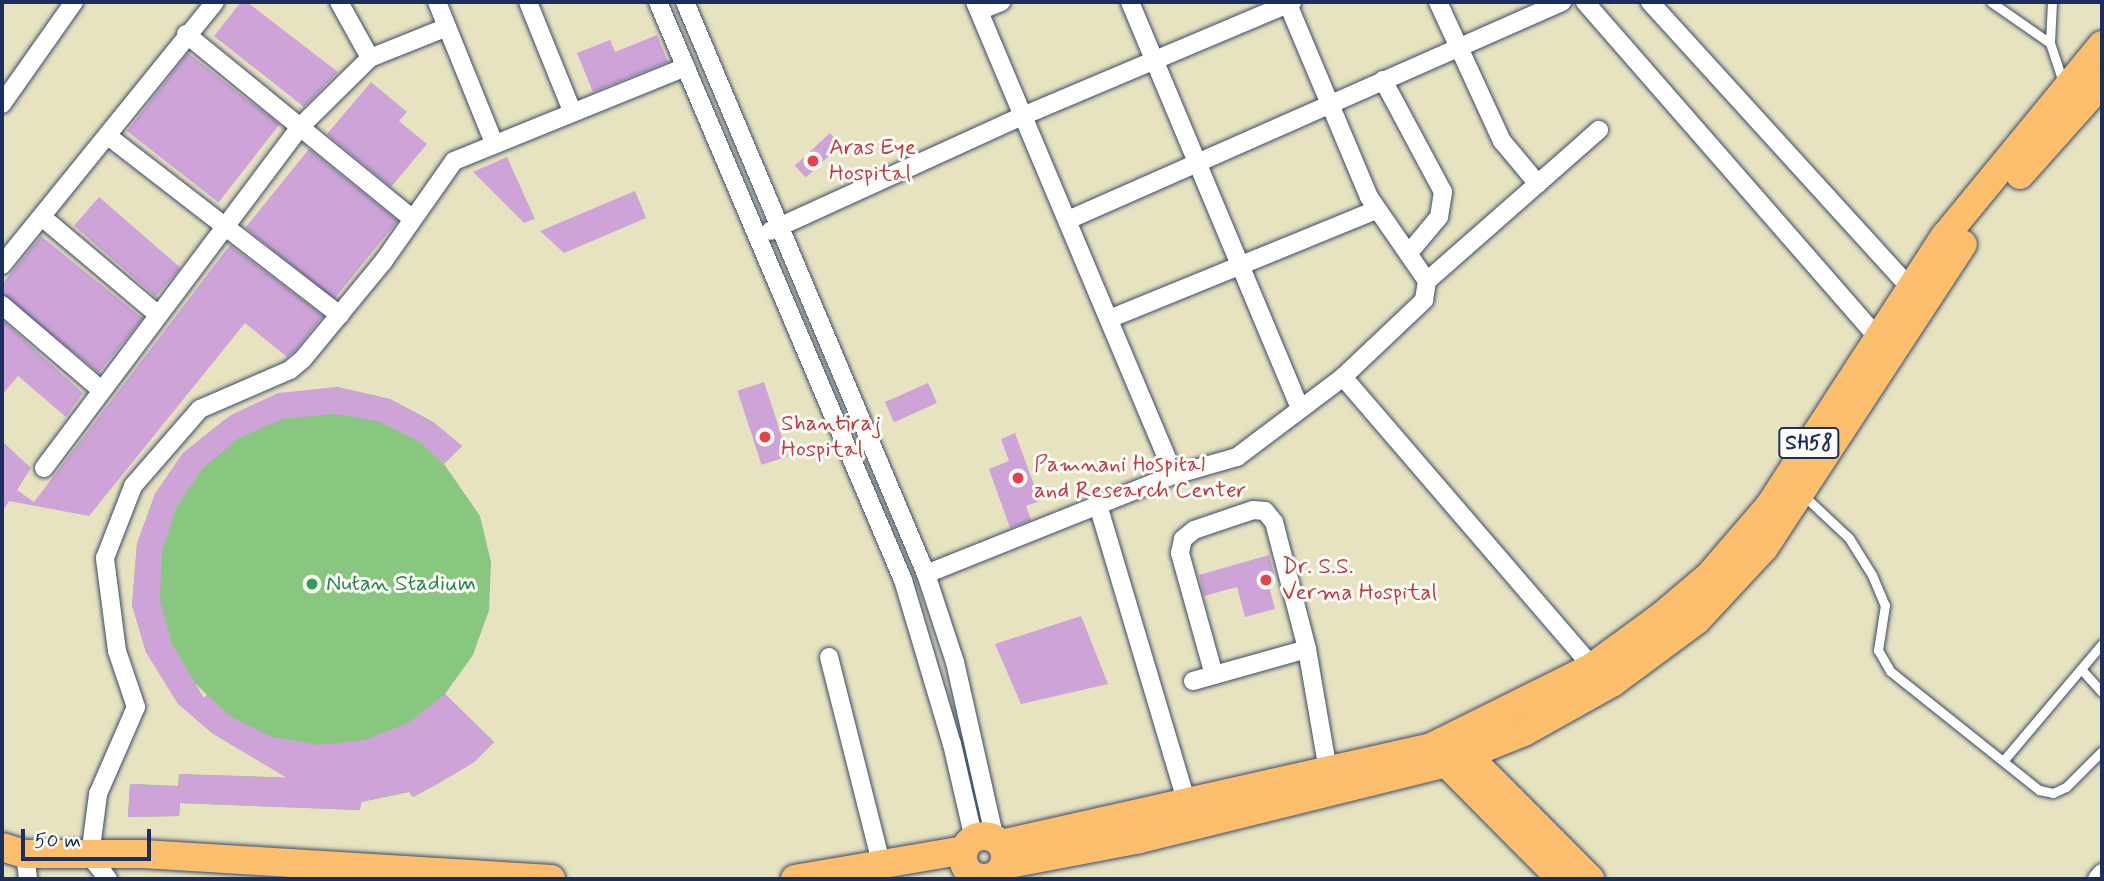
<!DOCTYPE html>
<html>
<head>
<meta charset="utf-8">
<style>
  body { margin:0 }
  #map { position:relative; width:2104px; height:881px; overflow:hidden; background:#e7e2bf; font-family:Mynerve,sans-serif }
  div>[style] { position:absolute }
  .green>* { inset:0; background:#87c77f }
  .building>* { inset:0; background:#cda3d8; transform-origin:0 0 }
  .roads { filter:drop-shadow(0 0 2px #3a4a6d) drop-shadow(0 0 2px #3a4a6d) }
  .lane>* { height:9px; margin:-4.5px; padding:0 4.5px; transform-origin:4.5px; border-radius:4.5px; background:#fff }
  .street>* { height:18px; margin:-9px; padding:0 9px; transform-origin:9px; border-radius:9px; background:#fff }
  .primary>* { height:28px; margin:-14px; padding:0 14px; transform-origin:14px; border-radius:14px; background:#fabe6d }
  .primary>.ring { margin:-14px; padding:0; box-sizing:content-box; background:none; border:28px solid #fabe6d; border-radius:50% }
  .dots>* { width:19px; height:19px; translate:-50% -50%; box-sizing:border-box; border:4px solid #fdfcf7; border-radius:50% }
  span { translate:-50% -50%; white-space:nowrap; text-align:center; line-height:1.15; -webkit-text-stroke:6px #fdfcf7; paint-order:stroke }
  .shield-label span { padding:2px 5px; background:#fdfcf7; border:2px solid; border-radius:5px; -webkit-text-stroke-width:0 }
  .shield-label { font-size:21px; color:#1b2f5e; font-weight:700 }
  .health-label { font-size:23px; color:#be3a42 }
  .left { translate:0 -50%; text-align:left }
  .leisure-label { font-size:23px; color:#27864d }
  .frame { position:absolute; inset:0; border:4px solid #1b2f5e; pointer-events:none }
  .scale { position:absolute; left:21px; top:829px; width:130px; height:32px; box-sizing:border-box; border:4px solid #1b2f5e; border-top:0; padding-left:9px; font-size:21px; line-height:24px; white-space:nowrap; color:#1b2f5e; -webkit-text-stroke:5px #fdfcf7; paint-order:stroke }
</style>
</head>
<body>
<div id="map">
  <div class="green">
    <div style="clip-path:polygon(337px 387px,390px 399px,433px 422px,462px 446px,444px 464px,480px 516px,491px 562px,489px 610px,473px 655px,445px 694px,494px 742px,474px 762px,439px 783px,413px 797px,409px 792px,361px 802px,360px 810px,180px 803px,179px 816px,128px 817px,130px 784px,178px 786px,179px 774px,357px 780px,252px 757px,212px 733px,189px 713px,207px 695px,196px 684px,176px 700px,146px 652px,132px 605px,137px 544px,155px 494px,183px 453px,227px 418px)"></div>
  </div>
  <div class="building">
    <div style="clip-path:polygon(241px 2px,247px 2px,338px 72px,304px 107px,214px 36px)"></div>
    <div style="clip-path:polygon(657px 35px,668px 62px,593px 92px,577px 53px,610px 40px,615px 52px)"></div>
    <div style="left:188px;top:53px;width:116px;height:99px;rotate:38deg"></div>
    <div style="clip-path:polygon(371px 82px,407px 112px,399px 121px,427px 144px,391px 187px,327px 134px)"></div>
    <div style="left:830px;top:133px;width:16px;height:48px;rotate:47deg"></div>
    <div style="left:309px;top:149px;width:114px;height:101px;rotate:39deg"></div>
    <div style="clip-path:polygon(507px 157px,535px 219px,524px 223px,473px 172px)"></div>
    <div style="clip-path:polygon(635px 191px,646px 218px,564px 253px,540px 231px)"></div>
    <div style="left:99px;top:197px;width:108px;height:38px;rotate:41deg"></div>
    <div style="left:41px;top:236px;width:131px;height:70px;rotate:39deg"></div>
    <div style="clip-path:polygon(230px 245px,323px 316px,295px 351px,287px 357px,245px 323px,89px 516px,9px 501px,2px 512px,2px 441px,31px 468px,17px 490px,34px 502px)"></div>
    <div style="clip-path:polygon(2px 320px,83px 393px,66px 417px,18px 376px,2px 395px)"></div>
    <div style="left:764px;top:382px;width:78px;height:28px;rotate:72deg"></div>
    <div style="left:928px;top:383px;width:22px;height:47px;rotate:66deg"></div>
    <div style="clip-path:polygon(337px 387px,390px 399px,433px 422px,462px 446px,443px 464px,420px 442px,378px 421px,334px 414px,283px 419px,239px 438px,202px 469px,176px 508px,162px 552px,160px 599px,172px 644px,204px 698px,208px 695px,230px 716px,272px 737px,318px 745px,365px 740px,408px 723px,445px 694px,494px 742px,474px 762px,439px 783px,413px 797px,410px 791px,361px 802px,360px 810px,180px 803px,179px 816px,128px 817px,130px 784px,179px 786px,179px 774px,287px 778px,212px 733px,178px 704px,146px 652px,132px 605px,137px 544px,155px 494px,183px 453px,231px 415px,278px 393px)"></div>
    <div style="clip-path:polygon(1015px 433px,1040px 501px,1026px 506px,1031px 520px,1010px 528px,989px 469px,1009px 461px,1001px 439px)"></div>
    <div style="clip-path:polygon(1269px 555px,1275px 577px,1267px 579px,1275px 609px,1245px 617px,1237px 587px,1204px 596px,1199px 575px)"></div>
    <div style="clip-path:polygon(1081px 616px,1108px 684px,1021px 704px,995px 644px)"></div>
  </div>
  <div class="roads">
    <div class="lane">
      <div style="left:1991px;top:2px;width:72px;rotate:34.8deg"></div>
      <div style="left:2052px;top:2px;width:41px;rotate:92.8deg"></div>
      <div style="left:2050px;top:43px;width:44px;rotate:71.6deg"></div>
      <div style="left:1803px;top:495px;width:63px;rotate:43.1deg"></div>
      <div style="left:1849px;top:538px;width:44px;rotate:58.1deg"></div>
      <div style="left:1872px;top:575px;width:33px;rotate:67deg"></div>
      <div style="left:1885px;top:605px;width:46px;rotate:98.8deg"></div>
      <div style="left:1878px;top:650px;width:24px;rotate:60deg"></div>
      <div style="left:1890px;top:671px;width:191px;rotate:38.6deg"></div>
      <div style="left:2039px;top:790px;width:14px;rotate:12deg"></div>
      <div style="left:2053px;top:793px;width:14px;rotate:-25deg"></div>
      <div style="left:2066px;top:787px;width:51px;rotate:-45deg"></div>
      <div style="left:2081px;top:669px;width:31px;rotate:48deg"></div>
      <div style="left:2003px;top:761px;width:153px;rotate:-49.8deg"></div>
    </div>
    <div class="street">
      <div style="left:339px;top:2px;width:64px;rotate:61deg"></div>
      <div style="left:437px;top:2px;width:152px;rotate:68deg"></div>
      <div style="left:528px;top:2px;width:118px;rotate:68deg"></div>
      <div style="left:658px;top:2px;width:628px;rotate:67.03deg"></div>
      <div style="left:903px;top:580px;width:171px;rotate:73.4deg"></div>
      <div style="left:952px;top:744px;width:98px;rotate:77deg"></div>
      <div style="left:685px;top:2px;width:621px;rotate:67.15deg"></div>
      <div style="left:926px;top:574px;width:93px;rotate:71.8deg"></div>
      <div style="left:955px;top:662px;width:181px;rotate:77.3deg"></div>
      <div style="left:975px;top:2px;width:513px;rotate:67.18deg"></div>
      <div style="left:1130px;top:2px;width:441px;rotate:67.3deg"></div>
      <div style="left:1438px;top:2px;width:153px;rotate:65.3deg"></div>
      <div style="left:1502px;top:141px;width:56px;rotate:50.1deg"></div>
      <div style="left:1585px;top:2px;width:444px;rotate:48.9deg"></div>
      <div style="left:1650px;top:2px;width:385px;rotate:47.7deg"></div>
      <div style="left:979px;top:11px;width:24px;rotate:-22deg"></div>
      <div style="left:186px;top:34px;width:291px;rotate:39.2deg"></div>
      <div style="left:1383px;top:80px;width:127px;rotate:61.8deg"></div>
      <div style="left:1443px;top:192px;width:25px;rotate:99deg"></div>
      <div style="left:1439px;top:217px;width:48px;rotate:130deg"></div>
      <div style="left:2px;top:104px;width:125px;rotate:-54.8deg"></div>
      <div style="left:108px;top:136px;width:293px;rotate:37.7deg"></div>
      <div style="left:42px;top:217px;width:150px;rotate:40.1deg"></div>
      <div style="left:1068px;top:220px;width:540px;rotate:-23.81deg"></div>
      <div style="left:770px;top:231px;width:280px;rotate:-24.5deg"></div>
      <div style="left:1025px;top:115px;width:290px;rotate:-22.9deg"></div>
      <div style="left:2px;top:265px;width:338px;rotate:-51deg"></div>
      <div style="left:1427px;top:281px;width:229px;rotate:-41.3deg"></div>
      <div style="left:2px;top:305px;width:130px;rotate:40.6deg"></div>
      <div style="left:1109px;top:319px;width:288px;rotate:-22.2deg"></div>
      <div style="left:1343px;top:377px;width:382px;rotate:49.3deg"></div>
      <div style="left:44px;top:468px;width:428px;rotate:-53.1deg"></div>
      <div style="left:301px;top:126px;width:97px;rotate:-44.6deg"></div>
      <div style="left:370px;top:58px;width:83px;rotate:-21.9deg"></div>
      <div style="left:1098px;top:505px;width:311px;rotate:73.4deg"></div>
      <div style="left:926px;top:574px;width:267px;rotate:-21.8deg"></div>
      <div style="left:1174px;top:475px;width:66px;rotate:-15.9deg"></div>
      <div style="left:1237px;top:457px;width:133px;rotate:-37deg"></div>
      <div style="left:1343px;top:377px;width:112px;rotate:-43.5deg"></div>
      <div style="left:1424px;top:300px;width:19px;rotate:-81deg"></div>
      <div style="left:1427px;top:281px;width:102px;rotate:-124.6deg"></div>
      <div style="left:1369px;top:197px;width:212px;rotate:-112.8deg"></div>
      <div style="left:829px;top:657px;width:216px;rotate:75.8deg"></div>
      <div style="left:1214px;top:675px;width:127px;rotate:-105.6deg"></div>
      <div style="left:1180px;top:553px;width:14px;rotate:-78deg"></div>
      <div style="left:1183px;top:539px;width:14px;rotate:-39deg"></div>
      <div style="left:1194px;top:530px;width:62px;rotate:-18.7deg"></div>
      <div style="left:1253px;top:510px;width:12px;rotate:5deg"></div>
      <div style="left:1265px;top:511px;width:14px;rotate:51deg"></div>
      <div style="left:1274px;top:522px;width:131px;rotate:75.4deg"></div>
      <div style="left:1307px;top:649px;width:123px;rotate:80.2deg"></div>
      <div style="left:1193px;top:681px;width:118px;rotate:-15.7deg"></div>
      <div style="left:25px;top:854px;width:25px;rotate:83deg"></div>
      <div style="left:980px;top:878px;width:1px;rotate:90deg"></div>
      <div style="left:108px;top:879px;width:29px;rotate:-128deg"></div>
      <div style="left:90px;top:856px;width:63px;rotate:-82.6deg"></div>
      <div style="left:98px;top:794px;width:95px;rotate:-66.4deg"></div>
      <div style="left:136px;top:707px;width:59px;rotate:-108.7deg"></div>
      <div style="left:117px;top:651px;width:94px;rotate:-97.4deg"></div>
      <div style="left:105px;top:558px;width:77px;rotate:-68.7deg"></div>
      <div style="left:133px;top:486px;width:102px;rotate:-49deg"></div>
      <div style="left:200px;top:409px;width:98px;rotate:-23.4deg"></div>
      <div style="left:290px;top:370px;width:17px;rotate:-40deg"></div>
      <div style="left:303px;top:359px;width:126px;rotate:-50.5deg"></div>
      <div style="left:383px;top:262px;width:123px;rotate:-54.9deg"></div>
      <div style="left:454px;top:161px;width:250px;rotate:-22.1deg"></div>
      <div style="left:2097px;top:879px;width:8px;rotate:-50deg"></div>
    </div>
    <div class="primary">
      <div style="left:2020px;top:175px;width:123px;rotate:-48.3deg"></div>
      <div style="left:1455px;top:743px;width:192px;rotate:45.2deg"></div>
      <div style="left:1440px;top:757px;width:172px;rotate:45.2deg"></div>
      <div class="ring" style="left:963px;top:836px;width:14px;height:14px"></div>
      <div style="left:1001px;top:844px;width:441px;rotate:-12.7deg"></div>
      <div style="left:1431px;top:747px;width:180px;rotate:-26.4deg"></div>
      <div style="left:1592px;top:667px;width:88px;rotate:-36.2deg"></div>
      <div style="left:1663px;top:615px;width:60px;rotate:-40.3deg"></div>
      <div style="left:1709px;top:576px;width:94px;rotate:-49.3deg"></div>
      <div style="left:1770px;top:505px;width:321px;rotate:-57deg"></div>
      <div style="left:1945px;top:236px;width:247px;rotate:-50.6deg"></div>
      <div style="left:2px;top:847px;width:24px;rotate:17deg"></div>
      <div style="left:25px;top:854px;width:118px"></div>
      <div style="left:143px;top:854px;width:409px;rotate:3.5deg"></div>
      <div style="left:1004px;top:865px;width:138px;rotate:-10.8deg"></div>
      <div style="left:1140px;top:839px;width:316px;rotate:-13.9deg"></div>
      <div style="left:1447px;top:763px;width:83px;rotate:-21.9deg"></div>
      <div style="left:1524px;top:732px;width:101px;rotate:-29.1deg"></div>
      <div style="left:1612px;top:683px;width:106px;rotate:-36.5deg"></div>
      <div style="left:1697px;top:620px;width:98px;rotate:-47.1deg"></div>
      <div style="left:1764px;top:548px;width:363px;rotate:-56.8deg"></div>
      <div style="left:795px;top:879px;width:171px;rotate:-9.7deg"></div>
    </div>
  </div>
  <div class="dots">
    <div style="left:813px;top:161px;background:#e0444e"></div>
    <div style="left:765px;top:437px;background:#e0444e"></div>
    <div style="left:1018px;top:478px;background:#e0444e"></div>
    <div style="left:1266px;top:580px;background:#e0444e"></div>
    <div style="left:312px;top:584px;background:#2e9e5b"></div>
  </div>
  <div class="shield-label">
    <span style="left:1809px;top:443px">SH58</span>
  </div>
  <div class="health-label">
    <span class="left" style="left:829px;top:161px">Aras Eye<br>Hospital</span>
    <span class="left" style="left:781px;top:437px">Shantiraj<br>Hospital</span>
    <span class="left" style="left:1034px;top:478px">Pamnani Hospital<br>and Research Center</span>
    <span class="left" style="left:1282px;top:580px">Dr. S.S.<br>Verma Hospital</span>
  </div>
  <div class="leisure-label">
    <span class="left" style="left:326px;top:584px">Nutan Stadium</span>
  </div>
  <div class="frame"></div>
  <div class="scale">50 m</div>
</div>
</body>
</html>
